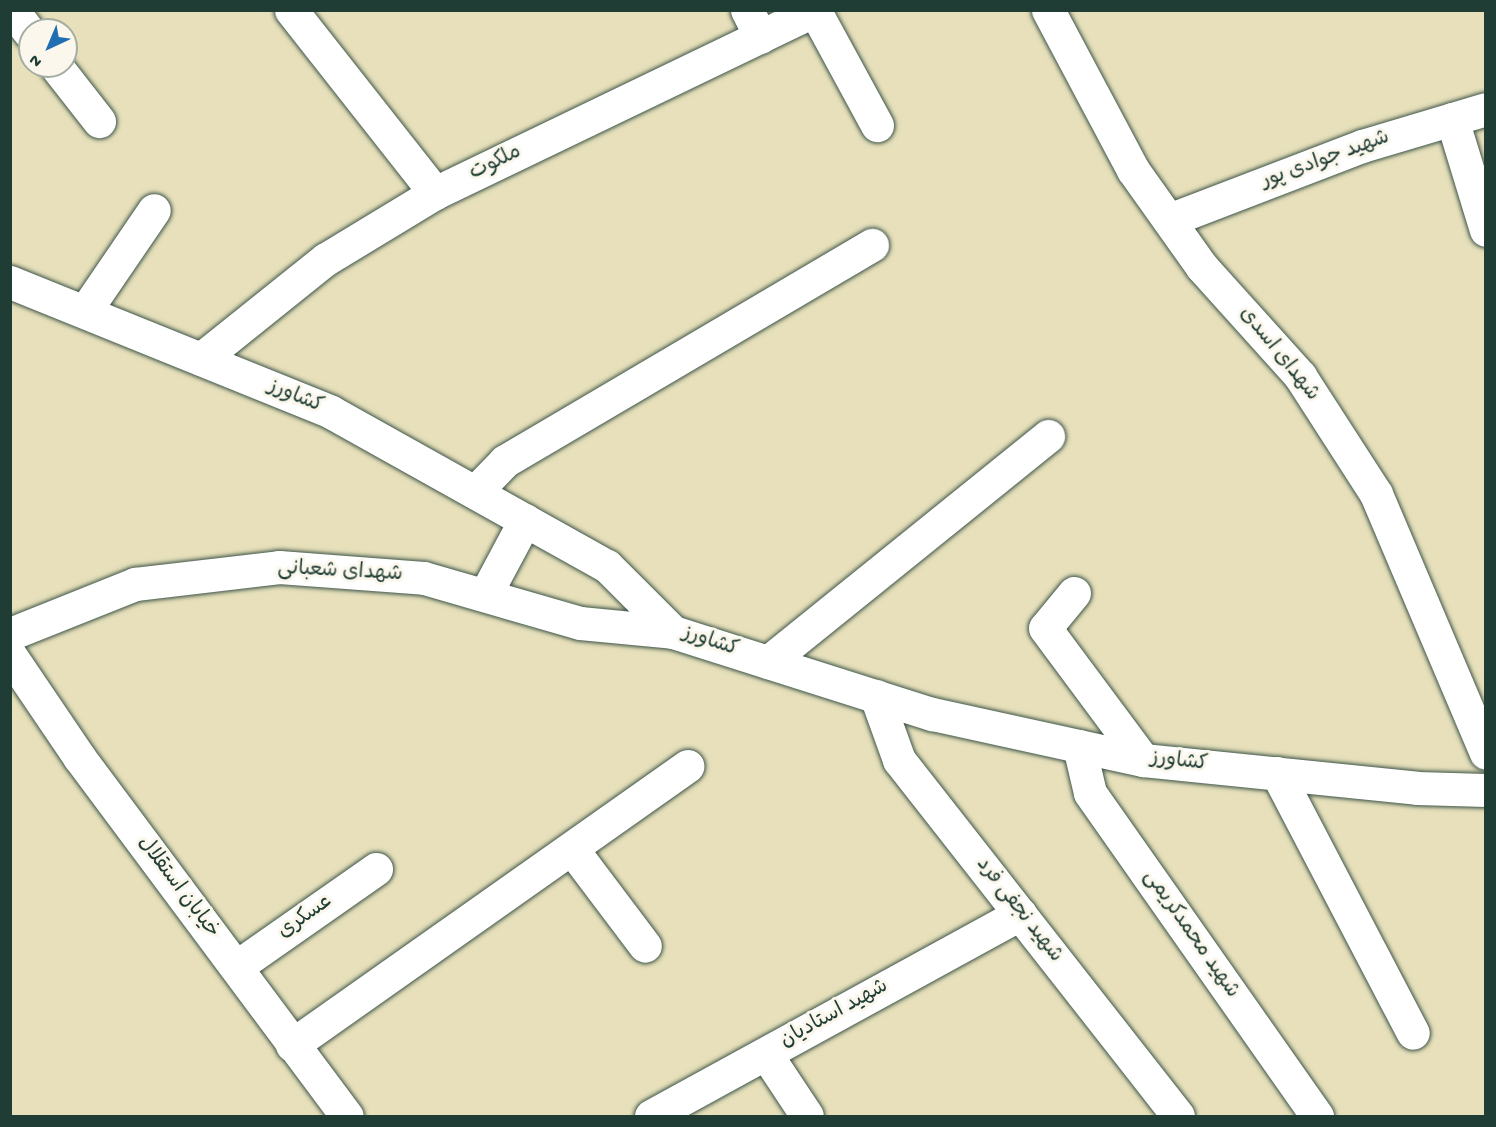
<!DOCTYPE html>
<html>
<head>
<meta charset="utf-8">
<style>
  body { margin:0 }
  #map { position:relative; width:1496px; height:1127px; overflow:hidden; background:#e7e0bb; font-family:"Gochi Hand","Playpen Sans Arabic",sans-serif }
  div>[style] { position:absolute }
  .roads { filter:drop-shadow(0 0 2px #3d5548) drop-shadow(0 0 2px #3d5548) }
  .minor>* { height:33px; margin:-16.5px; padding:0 16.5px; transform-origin:16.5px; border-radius:16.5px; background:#fff }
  span { translate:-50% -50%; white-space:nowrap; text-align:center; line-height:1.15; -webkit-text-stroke:6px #fbf7ec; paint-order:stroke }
  .street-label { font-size:21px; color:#1f3d34 }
  .frame { position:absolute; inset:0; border:12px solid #1f3d34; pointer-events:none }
  .north { position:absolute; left:18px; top:18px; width:60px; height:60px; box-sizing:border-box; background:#fbf7ec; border:2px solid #a3ada2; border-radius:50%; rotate:224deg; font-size:16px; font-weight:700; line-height:24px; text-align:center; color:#1f3d34 }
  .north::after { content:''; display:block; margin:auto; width:21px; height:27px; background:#1f6fb2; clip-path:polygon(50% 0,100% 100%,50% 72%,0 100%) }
</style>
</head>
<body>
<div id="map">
  <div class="roads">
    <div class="minor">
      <div style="left:12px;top:10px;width:29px;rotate:52deg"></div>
      <div style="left:291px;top:10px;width:233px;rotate:51.8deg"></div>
      <div style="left:747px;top:10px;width:30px;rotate:63deg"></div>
      <div style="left:1048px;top:10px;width:181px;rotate:62deg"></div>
      <div style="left:1133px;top:170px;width:119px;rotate:54.6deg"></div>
      <div style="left:1202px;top:267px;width:147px;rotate:48deg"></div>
      <div style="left:1300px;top:376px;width:140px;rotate:57.2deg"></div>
      <div style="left:1376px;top:494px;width:281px;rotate:67deg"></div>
      <div style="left:815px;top:11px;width:130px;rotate:61.5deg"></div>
      <div style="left:56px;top:66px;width:70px;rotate:52deg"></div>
      <div style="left:1452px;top:119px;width:116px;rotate:73deg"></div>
      <div style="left:1169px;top:220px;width:207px;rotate:-21deg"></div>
      <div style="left:1362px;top:146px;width:129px;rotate:-16.6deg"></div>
      <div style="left:10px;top:282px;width:346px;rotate:22deg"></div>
      <div style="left:331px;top:412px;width:316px;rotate:29.2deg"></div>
      <div style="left:607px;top:566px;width:93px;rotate:45deg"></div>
      <div style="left:673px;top:632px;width:272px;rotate:17.6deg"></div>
      <div style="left:932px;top:714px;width:216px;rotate:12.3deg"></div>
      <div style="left:1143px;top:760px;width:275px;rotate:5.8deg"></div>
      <div style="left:1417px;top:788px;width:69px;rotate:1.7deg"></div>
      <div style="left:85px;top:311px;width:122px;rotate:-55.7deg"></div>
      <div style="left:201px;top:359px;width:160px;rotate:-38.7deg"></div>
      <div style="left:326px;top:259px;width:127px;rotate:-31.2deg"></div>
      <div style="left:435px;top:193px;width:423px;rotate:-25.7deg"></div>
      <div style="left:475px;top:492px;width:43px;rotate:-45.9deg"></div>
      <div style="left:505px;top:461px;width:426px;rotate:-30.5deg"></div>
      <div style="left:1074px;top:593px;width:45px;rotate:129.6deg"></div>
      <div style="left:1045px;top:628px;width:164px;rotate:53.4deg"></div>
      <div style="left:485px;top:595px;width:85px;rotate:-61.9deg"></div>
      <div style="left:10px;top:634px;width:135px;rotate:-21.8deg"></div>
      <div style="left:135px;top:584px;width:145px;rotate:-6.7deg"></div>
      <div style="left:279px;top:567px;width:145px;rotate:4.3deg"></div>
      <div style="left:424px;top:578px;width:162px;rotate:16.1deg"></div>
      <div style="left:580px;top:623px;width:93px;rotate:5.5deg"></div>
      <div style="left:10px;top:655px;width:123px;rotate:55.9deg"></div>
      <div style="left:79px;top:757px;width:448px;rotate:53.3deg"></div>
      <div style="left:768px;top:662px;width:360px;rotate:-38.9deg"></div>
      <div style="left:876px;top:696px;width:68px;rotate:70.2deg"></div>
      <div style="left:899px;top:760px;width:452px;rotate:51.9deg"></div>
      <div style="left:1079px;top:746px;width:48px;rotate:76.8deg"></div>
      <div style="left:1090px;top:793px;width:395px;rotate:54.9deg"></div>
      <div style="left:1277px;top:773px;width:293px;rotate:62.4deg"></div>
      <div style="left:572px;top:849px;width:121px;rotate:53deg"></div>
      <div style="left:236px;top:967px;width:171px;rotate:-35deg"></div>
      <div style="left:292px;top:1045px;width:484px;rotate:-35.2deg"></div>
      <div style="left:766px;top:1054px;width:74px;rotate:56.5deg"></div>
      <div style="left:651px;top:1116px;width:421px;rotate:-28.7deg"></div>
    </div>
  </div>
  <div class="street-label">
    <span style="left:1326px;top:161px;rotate:-20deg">شهید جوادی پور</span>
    <span style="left:496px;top:164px;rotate:-26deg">ملکوت</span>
    <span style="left:1278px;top:355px;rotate:51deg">شهدای اسدی</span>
    <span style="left:295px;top:398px;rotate:22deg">کشاورز</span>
    <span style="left:340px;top:573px;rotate:3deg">شهدای شعبانی</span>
    <span style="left:710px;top:643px;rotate:18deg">کشاورز</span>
    <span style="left:1179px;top:763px;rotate:6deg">کشاورز</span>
    <span style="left:177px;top:888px;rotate:53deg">خیابان استقلال</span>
    <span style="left:1018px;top:911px;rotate:52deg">شهید نجفی فرد</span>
    <span style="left:306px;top:918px;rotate:-35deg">عسکری</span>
    <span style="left:1190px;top:935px;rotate:55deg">شهید محمدکریمی</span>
    <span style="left:835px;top:1015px;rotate:-29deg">شهید استادیان</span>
  </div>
  <div class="frame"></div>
  <div class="north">N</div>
</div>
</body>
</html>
